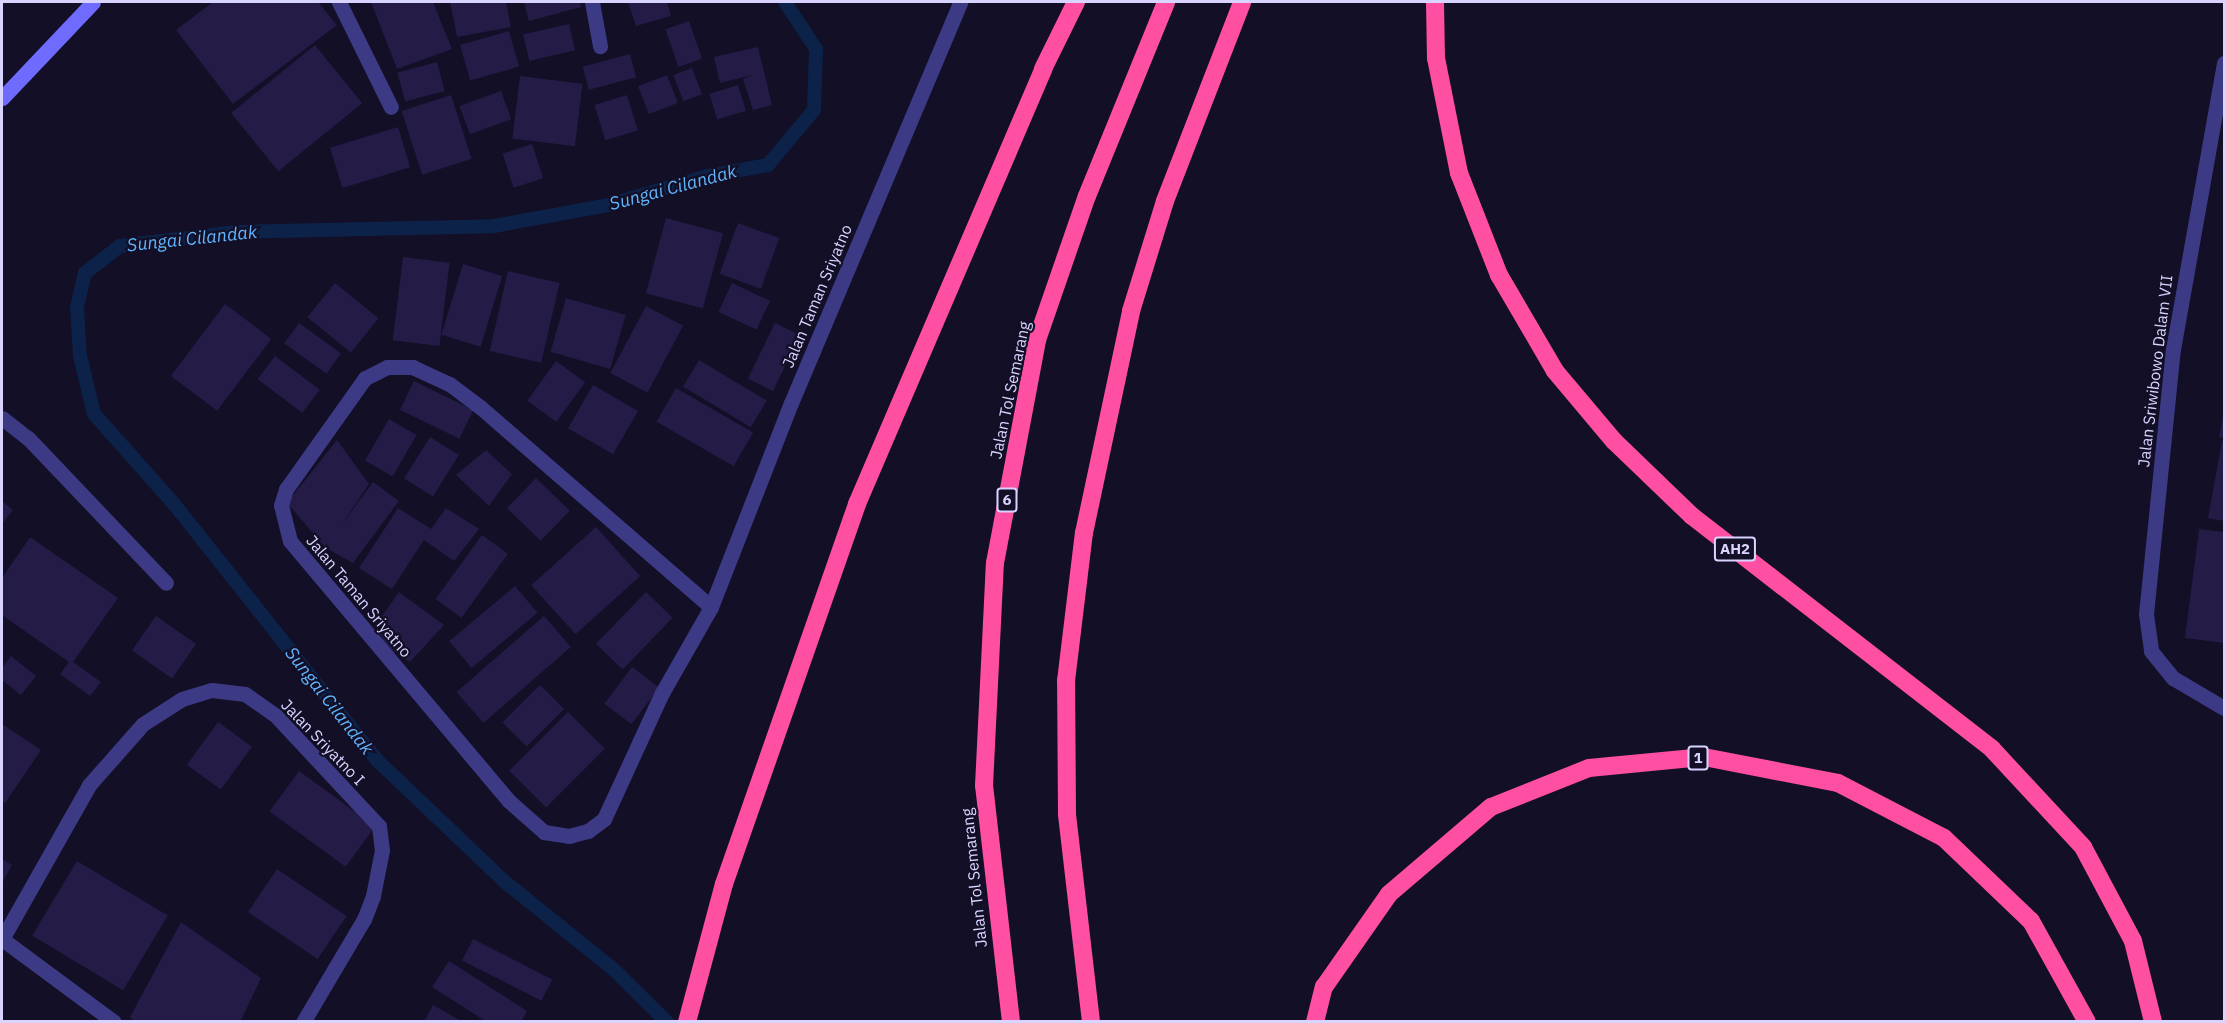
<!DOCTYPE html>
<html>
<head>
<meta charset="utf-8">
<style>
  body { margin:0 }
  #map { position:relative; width:2226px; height:1023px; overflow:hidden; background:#130f26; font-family:"IBM Plex Sans",sans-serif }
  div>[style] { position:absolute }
  .stream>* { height:14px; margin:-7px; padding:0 7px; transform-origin:7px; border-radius:7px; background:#0c2248 }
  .building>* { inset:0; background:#241b47; transform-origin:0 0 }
  .lane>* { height:15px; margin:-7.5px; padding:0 7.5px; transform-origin:7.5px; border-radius:7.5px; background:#3d3a85 }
  .street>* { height:15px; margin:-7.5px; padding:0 7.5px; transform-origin:7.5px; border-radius:7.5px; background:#3d3a85 }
  .secondary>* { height:15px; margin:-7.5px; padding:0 7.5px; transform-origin:7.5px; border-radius:7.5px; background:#6f6bff }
  .highway>* { height:18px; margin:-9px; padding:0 9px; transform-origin:9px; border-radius:9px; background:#ff4fa3 }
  span { translate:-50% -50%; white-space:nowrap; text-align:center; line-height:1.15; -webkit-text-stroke:4.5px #130f26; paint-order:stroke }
  .shield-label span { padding:2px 4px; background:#130f26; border:2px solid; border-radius:4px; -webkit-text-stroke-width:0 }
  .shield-label { font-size:15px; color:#d9d4ff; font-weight:700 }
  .street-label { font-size:16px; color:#d9d4ff }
  .water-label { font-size:18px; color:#62b6ff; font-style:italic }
  .frame { position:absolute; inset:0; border:3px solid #d9d4ff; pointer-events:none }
</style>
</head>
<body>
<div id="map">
  <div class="stream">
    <div style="left:667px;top:1022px;width:76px;rotate:-135.5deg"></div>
    <div style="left:613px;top:969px;width:139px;rotate:-141.1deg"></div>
    <div style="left:505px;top:882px;width:177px;rotate:-136.4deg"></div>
    <div style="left:377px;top:760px;width:327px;rotate:-128.4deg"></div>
    <div style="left:174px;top:504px;width:120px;rotate:-131.6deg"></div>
    <div style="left:94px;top:414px;width:60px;rotate:-103.6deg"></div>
    <div style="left:80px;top:356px;width:49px;rotate:-93.5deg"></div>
    <div style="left:77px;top:307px;width:35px;rotate:-77deg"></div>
    <div style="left:85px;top:273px;width:44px;rotate:-37.6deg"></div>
    <div style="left:120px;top:246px;width:117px;rotate:-6.9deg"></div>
    <div style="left:236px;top:232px;width:258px;rotate:-1.3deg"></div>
    <div style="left:494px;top:226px;width:116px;rotate:-10.4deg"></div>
    <div style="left:608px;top:205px;width:104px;rotate:-16.2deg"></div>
    <div style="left:708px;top:176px;width:61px;rotate:-10.4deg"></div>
    <div style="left:768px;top:165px;width:72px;rotate:-50.1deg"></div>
    <div style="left:814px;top:110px;width:61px;rotate:-88.1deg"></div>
    <div style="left:816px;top:49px;width:56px;rotate:-123.4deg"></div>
  </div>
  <div class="building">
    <div style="clip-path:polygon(213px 2px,318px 2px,337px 25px,233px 104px,176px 30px)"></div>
    <div style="clip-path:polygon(371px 2px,433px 2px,452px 49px,397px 69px)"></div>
    <div style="clip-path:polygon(450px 2px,506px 2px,511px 27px,457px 37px)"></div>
    <div style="clip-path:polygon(524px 2px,580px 2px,581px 7px,529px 21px)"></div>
    <div style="clip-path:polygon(628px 2px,667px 2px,671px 16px,636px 26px)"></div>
    <div style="left:689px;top:21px;width:40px;height:25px;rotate:71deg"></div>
    <div style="left:569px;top:24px;width:27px;height:47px;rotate:77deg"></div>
    <div style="left:509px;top:31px;width:37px;height:51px;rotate:74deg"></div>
    <div style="left:315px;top:45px;width:75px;height:108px;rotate:51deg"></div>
    <div style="clip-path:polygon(758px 47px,772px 105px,753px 110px,743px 79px,752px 75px,720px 83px,714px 57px)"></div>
    <div style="left:630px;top:54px;width:24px;height:49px;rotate:75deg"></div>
    <div style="left:437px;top:62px;width:30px;height:41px;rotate:75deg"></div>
    <div style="left:692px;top:68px;width:28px;height:20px;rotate:69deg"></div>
    <div style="left:667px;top:75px;width:30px;height:31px;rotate:69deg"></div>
    <div style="left:520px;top:76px;width:63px;height:63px;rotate:7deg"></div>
    <div style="left:738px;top:85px;width:27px;height:30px;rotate:73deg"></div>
    <div style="left:501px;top:91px;width:30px;height:44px;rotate:70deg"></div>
    <div style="left:451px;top:95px;width:67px;height:52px;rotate:72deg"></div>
    <div style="left:627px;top:95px;width:37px;height:34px;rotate:73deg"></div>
    <div style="left:398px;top:127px;width:42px;height:71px;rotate:73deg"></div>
    <div style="left:532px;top:144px;width:36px;height:31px;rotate:72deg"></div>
    <div style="left:666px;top:218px;width:59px;height:78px;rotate:15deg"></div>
    <div style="left:738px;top:223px;width:44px;height:54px;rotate:20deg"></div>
    <div style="left:403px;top:257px;width:47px;height:84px;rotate:7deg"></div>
    <div style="left:463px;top:264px;width:41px;height:74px;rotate:17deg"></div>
    <div style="left:508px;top:271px;width:53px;height:82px;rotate:13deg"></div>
    <div style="left:335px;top:283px;width:56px;height:44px;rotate:39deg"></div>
    <div style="left:732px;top:283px;width:42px;height:32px;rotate:25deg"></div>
    <div style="left:566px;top:298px;width:62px;height:56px;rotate:16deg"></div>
    <div style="left:225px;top:304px;width:58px;height:90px;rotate:37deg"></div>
    <div style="left:646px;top:306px;width:42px;height:76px;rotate:28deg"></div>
    <div style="left:299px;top:323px;width:52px;height:25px;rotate:36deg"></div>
    <div style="left:775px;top:323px;width:28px;height:62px;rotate:26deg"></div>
    <div style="left:275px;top:356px;width:56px;height:29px;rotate:37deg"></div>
    <div style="left:699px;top:360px;width:79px;height:31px;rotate:31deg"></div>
    <div style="left:556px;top:361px;width:36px;height:49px;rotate:36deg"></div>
    <div style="left:414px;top:381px;width:66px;height:32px;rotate:26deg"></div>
    <div style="left:593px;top:385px;width:52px;height:50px;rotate:30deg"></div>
    <div style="left:676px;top:388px;width:89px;height:39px;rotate:30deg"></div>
    <div style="clip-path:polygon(2224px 411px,2224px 438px,2219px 437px)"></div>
    <div style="left:389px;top:419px;width:32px;height:48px;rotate:30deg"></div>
    <div style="left:430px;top:437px;width:34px;height:49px;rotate:32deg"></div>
    <div style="clip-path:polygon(337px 440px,369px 484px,342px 524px,373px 482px,399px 501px,353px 563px,326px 548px,287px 503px)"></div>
    <div style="clip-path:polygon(2222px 441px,2224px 442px,2224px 521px,2208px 518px)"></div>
    <div style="clip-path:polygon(486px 450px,512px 474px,489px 506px,456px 475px)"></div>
    <div style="left:536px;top:478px;width:47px;height:42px;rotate:44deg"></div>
    <div style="clip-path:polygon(2px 501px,13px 510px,2px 524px)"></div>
    <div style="clip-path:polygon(398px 508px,431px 529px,446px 508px,479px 529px,454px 561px,424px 540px,392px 589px,359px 568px)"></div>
    <div style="left:596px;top:527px;width:66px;height:87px;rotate:48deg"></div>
    <div style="clip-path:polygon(2199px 529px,2224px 532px,2224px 643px,2185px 638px)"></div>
    <div style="left:482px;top:535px;width:32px;height:79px;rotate:36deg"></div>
    <div style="clip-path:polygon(30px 537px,118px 598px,73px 662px,101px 682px,90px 696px,60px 674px,69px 662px,2px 615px,2px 578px)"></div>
    <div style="left:515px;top:586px;width:35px;height:86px;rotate:50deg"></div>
    <div style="clip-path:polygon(399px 592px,444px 625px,410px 662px,388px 648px,375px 626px)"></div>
    <div style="left:646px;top:592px;width:37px;height:72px;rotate:44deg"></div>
    <div style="left:156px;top:616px;width:49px;height:42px;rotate:35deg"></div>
    <div style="left:544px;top:616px;width:41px;height:116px;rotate:49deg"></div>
    <div style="clip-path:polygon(11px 656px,36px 676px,21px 695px,2px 680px,2px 668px)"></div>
    <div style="left:632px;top:667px;width:34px;height:46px;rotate:37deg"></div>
    <div style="left:540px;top:685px;width:34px;height:53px;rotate:45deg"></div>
    <div style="left:568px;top:712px;width:52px;height:83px;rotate:45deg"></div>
    <div style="left:218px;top:722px;width:42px;height:53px;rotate:36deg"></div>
    <div style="clip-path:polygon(2px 724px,41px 750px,5px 803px,2px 801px)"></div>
    <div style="left:299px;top:771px;width:94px;height:50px;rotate:36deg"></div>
    <div style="clip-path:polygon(2px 859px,12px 865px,2px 883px)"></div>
    <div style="left:77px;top:861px;width:106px;height:87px;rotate:31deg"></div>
    <div style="left:277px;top:869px;width:84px;height:52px;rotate:34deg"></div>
    <div style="clip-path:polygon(181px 922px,261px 978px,240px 1022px,135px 1022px,130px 1017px)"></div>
    <div style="left:473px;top:939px;width:89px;height:24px;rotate:27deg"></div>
    <div style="clip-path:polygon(449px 961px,527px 1011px,521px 1022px,487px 1022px,432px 987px)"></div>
    <div style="clip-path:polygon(433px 1005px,463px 1022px,424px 1022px)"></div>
  </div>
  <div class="lane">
    <div style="left:2px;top:939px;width:139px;rotate:36.5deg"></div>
  </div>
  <div class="street">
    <div style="left:339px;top:2px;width:117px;rotate:63.7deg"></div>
    <div style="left:592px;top:2px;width:45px;rotate:79.7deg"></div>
    <div style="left:2224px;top:63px;width:290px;rotate:100.1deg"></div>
    <div style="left:2173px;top:348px;width:267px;rotate:95.8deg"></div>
    <div style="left:2146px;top:614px;width:37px;rotate:82deg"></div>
    <div style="left:2151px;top:651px;width:35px;rotate:51deg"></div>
    <div style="left:2173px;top:678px;width:59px;rotate:30.5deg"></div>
    <div style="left:2px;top:418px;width:33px;rotate:38deg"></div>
    <div style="left:28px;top:438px;width:200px;rotate:46.4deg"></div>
    <div style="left:711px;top:607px;width:306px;rotate:-139.1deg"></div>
    <div style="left:480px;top:407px;width:39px;rotate:-143deg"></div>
    <div style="left:449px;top:384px;width:40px;rotate:-155deg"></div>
    <div style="left:413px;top:367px;width:26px;rotate:180deg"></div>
    <div style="left:387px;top:367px;width:25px;rotate:153deg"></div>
    <div style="left:365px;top:378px;width:136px;rotate:125.4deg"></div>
    <div style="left:286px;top:489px;width:17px;rotate:107deg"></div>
    <div style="left:281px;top:505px;width:37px;rotate:76deg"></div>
    <div style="left:290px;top:541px;width:340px;rotate:49.9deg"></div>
    <div style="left:509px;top:801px;width:47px;rotate:41.5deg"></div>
    <div style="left:544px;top:832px;width:25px;rotate:9deg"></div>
    <div style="left:569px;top:836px;width:20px;rotate:-15deg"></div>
    <div style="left:588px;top:831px;width:20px;rotate:-37deg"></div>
    <div style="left:604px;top:819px;width:139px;rotate:-65.3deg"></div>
    <div style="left:662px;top:693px;width:99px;rotate:-60.3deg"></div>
    <div style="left:711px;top:607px;width:219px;rotate:-68.6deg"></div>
    <div style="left:791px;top:403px;width:435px;rotate:-67.1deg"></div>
    <div style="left:2px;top:939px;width:177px;rotate:-60.5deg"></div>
    <div style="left:89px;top:785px;width:81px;rotate:-48.5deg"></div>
    <div style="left:143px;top:724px;width:46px;rotate:-32.7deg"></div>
    <div style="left:182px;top:699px;width:31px;rotate:-17deg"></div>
    <div style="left:212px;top:690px;width:33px;rotate:7deg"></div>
    <div style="left:245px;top:694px;width:38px;rotate:35deg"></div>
    <div style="left:276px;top:716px;width:151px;rotate:46.9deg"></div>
    <div style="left:379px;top:826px;width:24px;rotate:83deg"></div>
    <div style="left:382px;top:850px;width:47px;rotate:101.1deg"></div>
    <div style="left:373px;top:896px;width:25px;rotate:111deg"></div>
    <div style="left:364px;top:919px;width:120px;rotate:120.6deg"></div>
  </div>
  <div class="secondary">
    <div style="left:2px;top:98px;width:132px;rotate:-46.5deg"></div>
  </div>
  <div class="highway">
    <div style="left:1435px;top:2px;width:56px;rotate:89deg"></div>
    <div style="left:1436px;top:58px;width:117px;rotate:78.7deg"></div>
    <div style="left:1459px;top:173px;width:110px;rotate:68.6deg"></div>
    <div style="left:1499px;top:275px;width:111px;rotate:59.7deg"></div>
    <div style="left:1555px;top:371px;width:92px;rotate:49.9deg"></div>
    <div style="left:1614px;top:441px;width:108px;rotate:43.9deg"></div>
    <div style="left:1692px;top:516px;width:380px;rotate:37.8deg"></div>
    <div style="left:1992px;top:749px;width:134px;rotate:47.1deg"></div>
    <div style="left:2083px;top:847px;width:106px;rotate:62deg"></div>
    <div style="left:2133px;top:941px;width:83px;rotate:76.1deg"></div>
    <div style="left:687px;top:1022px;width:143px;rotate:-75deg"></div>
    <div style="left:724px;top:884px;width:403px;rotate:-70.7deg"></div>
    <div style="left:857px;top:504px;width:473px;rotate:-66.8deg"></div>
    <div style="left:1043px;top:69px;width:75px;rotate:-63.8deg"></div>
    <div style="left:1011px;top:1022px;width:238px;rotate:-96.5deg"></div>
    <div style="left:984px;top:786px;width:223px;rotate:-87.2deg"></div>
    <div style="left:995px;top:563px;width:227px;rotate:-79.3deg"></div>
    <div style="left:1037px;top:340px;width:152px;rotate:-70.9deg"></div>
    <div style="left:1087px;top:196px;width:209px;rotate:-67.8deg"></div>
    <div style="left:1091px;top:1022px;width:209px;rotate:-96.6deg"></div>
    <div style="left:1067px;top:814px;width:133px;rotate:-90.4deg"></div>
    <div style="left:1066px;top:681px;width:149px;rotate:-83.1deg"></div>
    <div style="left:1084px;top:533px;width:227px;rotate:-78deg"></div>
    <div style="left:1131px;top:311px;width:115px;rotate:-72.8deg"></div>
    <div style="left:1165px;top:201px;width:213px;rotate:-68.8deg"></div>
    <div style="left:1315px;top:1022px;width:36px;rotate:-76deg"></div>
    <div style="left:1324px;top:987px;width:113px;rotate:-55deg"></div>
    <div style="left:1389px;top:894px;width:134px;rotate:-40.5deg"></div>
    <div style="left:1491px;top:807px;width:105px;rotate:-21.7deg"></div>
    <div style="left:1589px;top:768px;width:116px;rotate:-5.5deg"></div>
    <div style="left:1704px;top:757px;width:136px;rotate:11deg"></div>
    <div style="left:1838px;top:783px;width:119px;rotate:27.4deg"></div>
    <div style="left:1944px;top:838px;width:120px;rotate:43.7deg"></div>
    <div style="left:2031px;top:921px;width:115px;rotate:61deg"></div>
  </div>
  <div class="shield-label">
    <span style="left:1007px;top:500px">6</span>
    <span style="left:1735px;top:549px">AH2</span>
    <span style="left:1698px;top:758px">1</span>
  </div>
  <div class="street-label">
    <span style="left:817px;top:296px;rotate:-67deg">Jalan Taman Sriyatno</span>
    <span style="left:2155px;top:371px;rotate:-83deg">Jalan Sriwibowo Dalam VII</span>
    <span style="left:1010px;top:390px;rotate:-78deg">Jalan Tol Semarang</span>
    <span style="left:359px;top:596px;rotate:50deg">Jalan Taman Sriyatno</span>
    <span style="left:323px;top:742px;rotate:46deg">Jalan Sriyatno I</span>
    <span style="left:974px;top:878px;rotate:-96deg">Jalan Tol Semarang</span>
  </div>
  <div class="water-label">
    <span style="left:673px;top:188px;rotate:-15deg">Sungai Cilandak</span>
    <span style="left:192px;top:239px;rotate:-6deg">Sungai Cilandak</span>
    <span style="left:329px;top:701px;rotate:52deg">Sungai Cilandak</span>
  </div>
  <div class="frame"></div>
</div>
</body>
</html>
